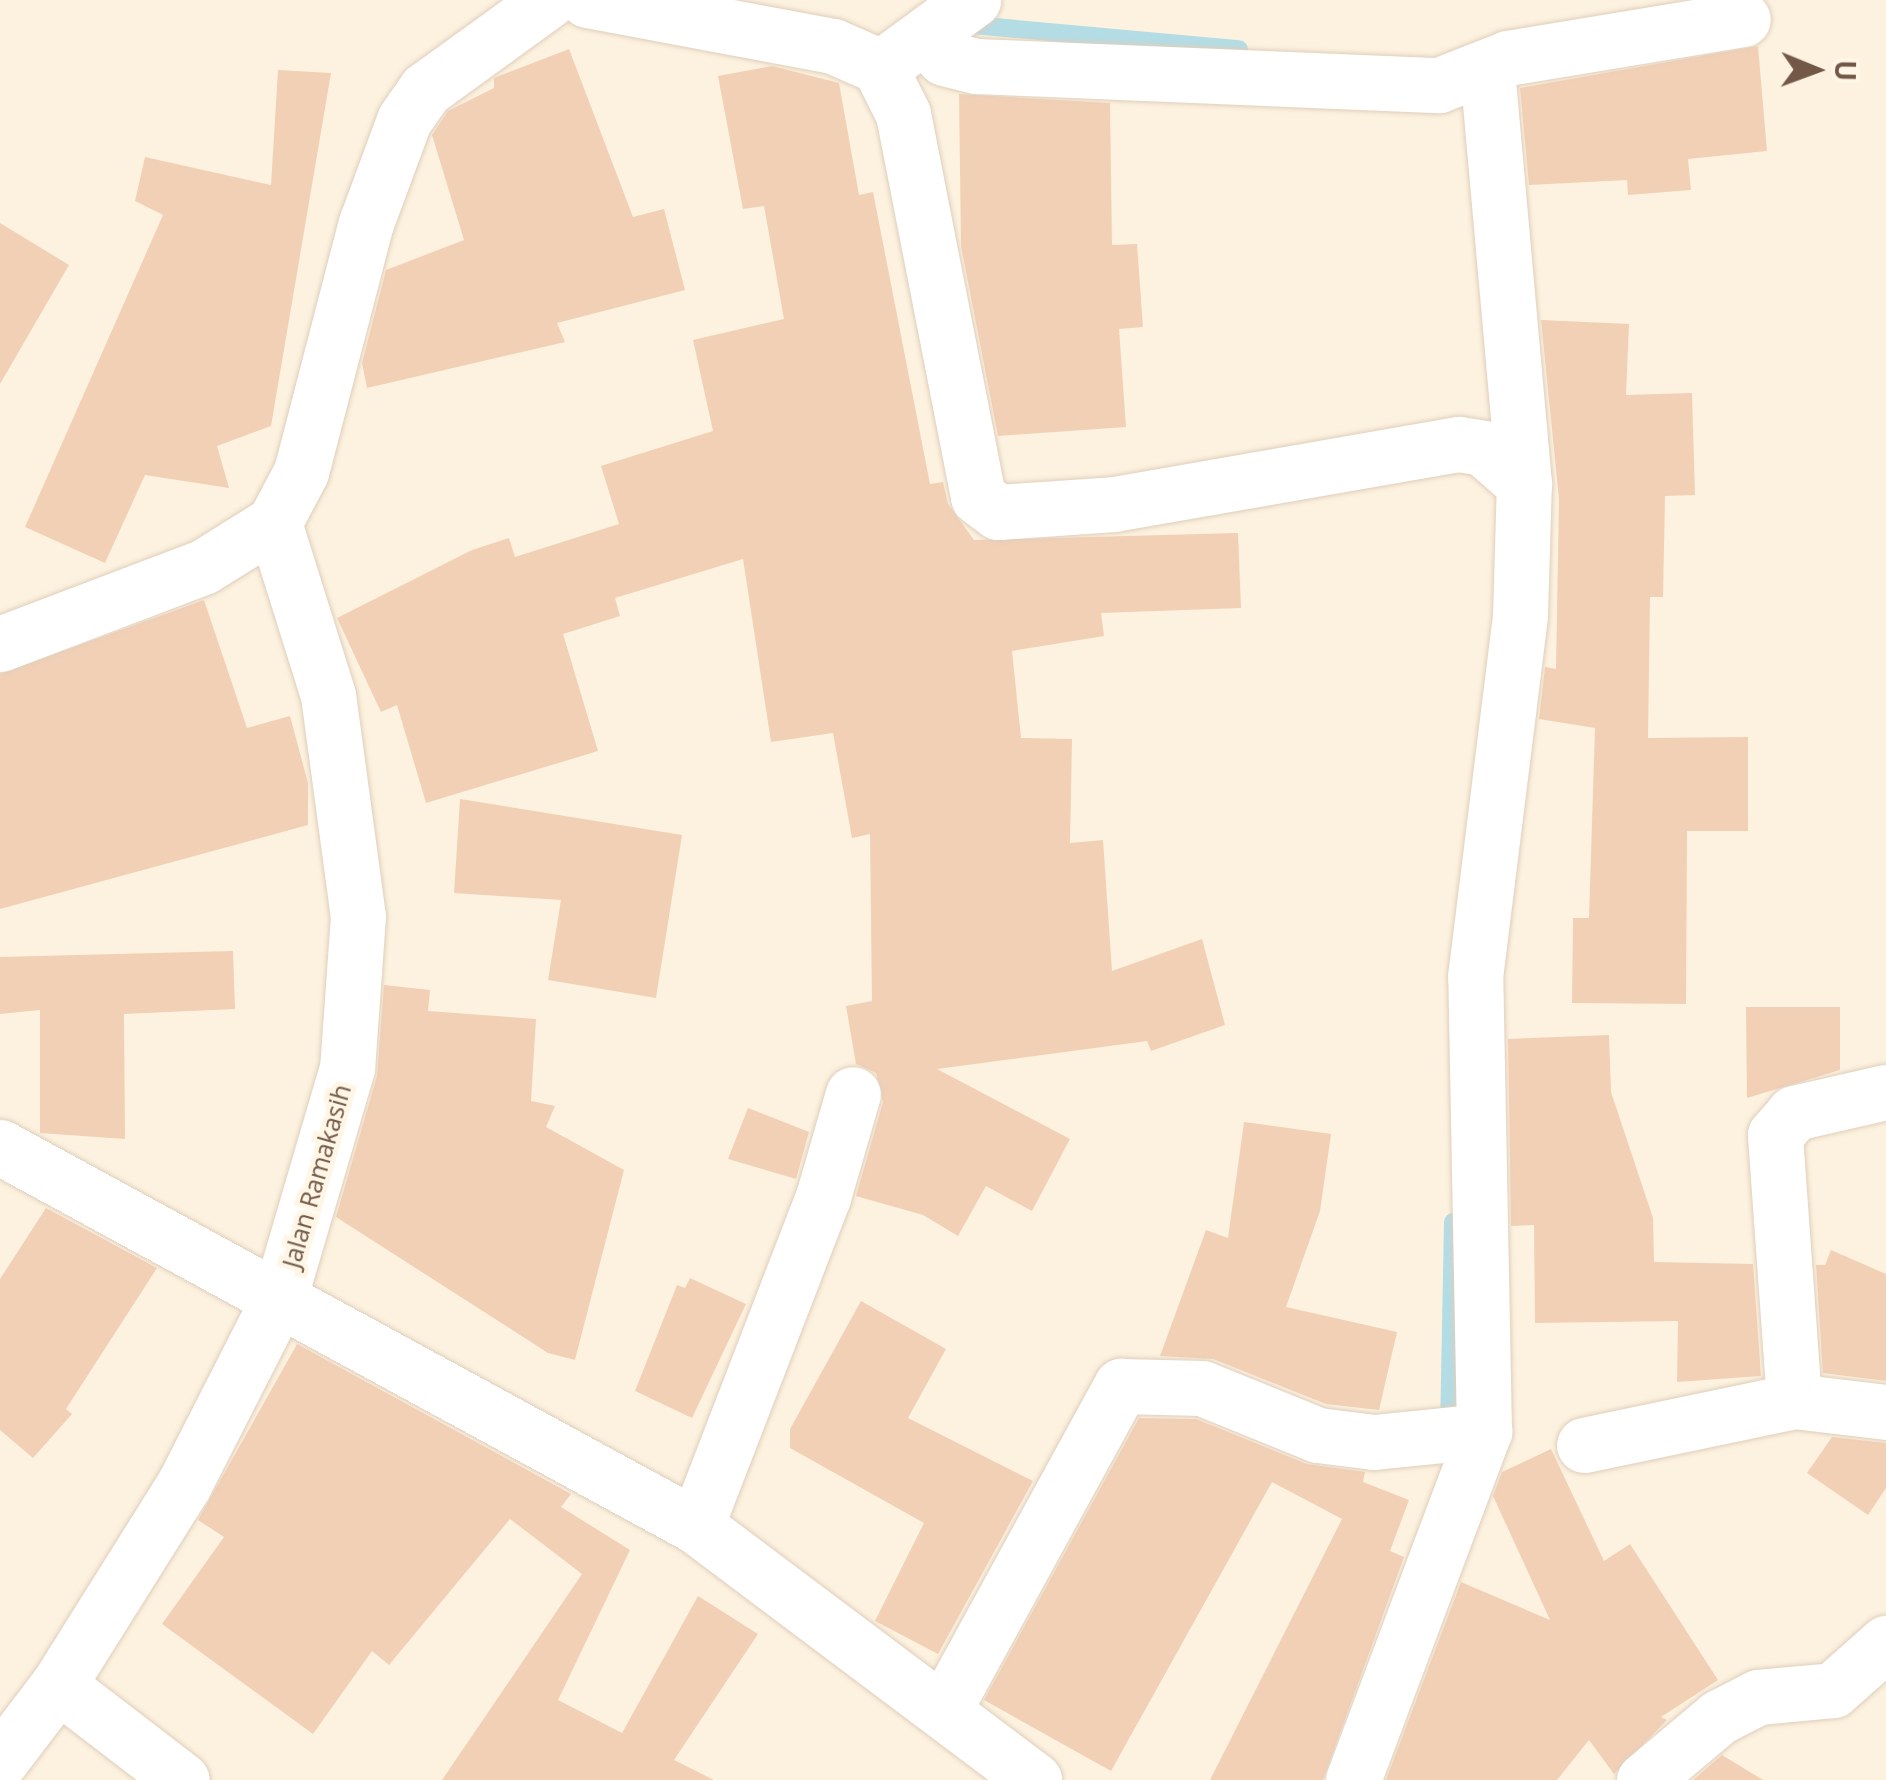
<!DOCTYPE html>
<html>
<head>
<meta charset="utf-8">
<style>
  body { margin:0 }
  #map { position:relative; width:1886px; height:1780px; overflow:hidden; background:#fcf2df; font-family:"Open Sans",sans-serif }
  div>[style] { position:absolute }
  .stream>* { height:18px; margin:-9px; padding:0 9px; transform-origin:9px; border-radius:9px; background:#b4dce5 }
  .building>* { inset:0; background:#f2d0b6 }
  .roads { filter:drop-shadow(0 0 2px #e0cebb) drop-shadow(0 0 2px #e0cebb) }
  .minor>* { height:55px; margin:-27.5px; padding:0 27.5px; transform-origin:27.5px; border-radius:27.5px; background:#fff }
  span { translate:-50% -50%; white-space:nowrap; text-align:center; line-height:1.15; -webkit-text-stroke:10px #fff6e5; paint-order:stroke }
  .street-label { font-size:25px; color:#735847 }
  .north { position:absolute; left:1766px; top:20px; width:100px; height:100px; -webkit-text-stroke:8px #fff6e5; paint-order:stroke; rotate:91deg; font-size:28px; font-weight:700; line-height:40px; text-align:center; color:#735847 }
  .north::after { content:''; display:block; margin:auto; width:35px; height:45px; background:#735847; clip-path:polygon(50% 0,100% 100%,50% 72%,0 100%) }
</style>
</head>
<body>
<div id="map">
  <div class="stream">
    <div style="left:962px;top:24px;width:278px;rotate:5.2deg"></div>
    <div style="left:1449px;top:1431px;width:209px;rotate:-88.9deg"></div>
  </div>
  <div class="building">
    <div style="clip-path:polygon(1758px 46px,1767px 151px,1688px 159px,1691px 190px,1628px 195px,1627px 180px,1529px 185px,1520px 88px)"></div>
    <div style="clip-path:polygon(569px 49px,633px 217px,664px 209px,685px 290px,557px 323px,565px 342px,367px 388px,362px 363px,386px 270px,464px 240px,432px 135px,448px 111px,494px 88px,494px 78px)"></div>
    <div style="clip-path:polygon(772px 66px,839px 83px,859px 195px,873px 192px,930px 484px,943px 482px,948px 504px,974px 540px,1238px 533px,1241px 608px,1101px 613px,1104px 636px,1012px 651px,1021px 738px,1072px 739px,1070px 843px,1103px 840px,1112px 971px,1202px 939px,1225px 1025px,1151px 1051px,1147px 1041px,937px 1069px,1070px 1139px,1032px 1211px,986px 1186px,958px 1236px,923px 1215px,856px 1196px,883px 1102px,876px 1073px,856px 1064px,846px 1006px,872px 1001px,870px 834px,852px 838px,833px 733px,771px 742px,743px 559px,615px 598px,620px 616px,563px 634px,598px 751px,426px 803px,397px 705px,381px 712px,337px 618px,472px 550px,509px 538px,515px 557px,619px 524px,601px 466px,713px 431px,693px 340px,784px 319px,764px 206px,743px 209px,718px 76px)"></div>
    <div style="clip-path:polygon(278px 70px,331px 73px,271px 426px,217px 446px,229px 488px,145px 475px,105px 563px,25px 527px,163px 215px,135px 201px,145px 157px,271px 185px)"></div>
    <div style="clip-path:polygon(959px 94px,1110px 103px,1112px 245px,1137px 244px,1143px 327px,1119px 329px,1126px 427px,998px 436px,961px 246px)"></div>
    <div style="clip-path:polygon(0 223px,69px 265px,0 384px)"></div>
    <div style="clip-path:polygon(1541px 320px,1629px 324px,1626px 395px,1692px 393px,1695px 495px,1665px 496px,1663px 597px,1650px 597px,1648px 738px,1748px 737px,1748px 831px,1687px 831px,1686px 1004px,1572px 1003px,1573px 918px,1589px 918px,1595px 728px,1539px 719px,1545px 667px,1556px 669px,1559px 499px)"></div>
    <div style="clip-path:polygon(204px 600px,247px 728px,290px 716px,308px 783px,308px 825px,0 909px,0 674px)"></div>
    <div style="clip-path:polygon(460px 799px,682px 835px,656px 998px,548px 980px,561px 900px,454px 893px)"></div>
    <div style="clip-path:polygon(233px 951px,235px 1009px,124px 1014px,125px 1139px,40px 1133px,40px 1010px,0 1014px,0 957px)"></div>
    <div style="clip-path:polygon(384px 985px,430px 990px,428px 1011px,536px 1019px,531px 1101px,555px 1106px,546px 1127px,624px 1170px,575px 1360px,548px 1353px,336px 1217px,377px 1076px)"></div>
    <div style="clip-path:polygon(1746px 1007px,1840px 1007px,1840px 1070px,1747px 1098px)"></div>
    <div style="clip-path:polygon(1609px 1035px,1611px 1092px,1653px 1218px,1654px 1262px,1753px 1264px,1761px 1376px,1677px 1382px,1678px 1321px,1535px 1323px,1534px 1225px,1511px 1226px,1508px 1039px)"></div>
    <div style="clip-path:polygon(748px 1108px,809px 1132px,796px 1179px,728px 1159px)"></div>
    <div style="clip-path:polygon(1244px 1122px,1331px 1134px,1320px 1211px,1286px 1307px,1397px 1332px,1379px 1410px,1326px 1404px,1213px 1359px,1160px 1356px,1206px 1230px,1228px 1238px)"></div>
    <div style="clip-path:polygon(46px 1208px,157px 1268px,66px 1409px,72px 1414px,33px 1458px,0 1430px,0 1279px)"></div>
    <div style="clip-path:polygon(1831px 1250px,1886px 1274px,1886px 1381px,1823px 1373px,1816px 1265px,1825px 1265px)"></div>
    <div style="clip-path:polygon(690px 1278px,746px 1304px,692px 1418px,635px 1391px,677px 1285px,685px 1288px)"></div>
    <div style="clip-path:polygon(861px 1301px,946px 1349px,908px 1418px,1033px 1481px,938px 1654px,875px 1621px,924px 1523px,790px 1448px,790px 1429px)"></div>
    <div style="clip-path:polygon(297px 1344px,571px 1494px,561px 1507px,630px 1550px,558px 1700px,622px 1733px,698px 1596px,758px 1634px,674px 1760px,714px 1780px,442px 1780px,582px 1574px,510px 1519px,389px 1665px,372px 1651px,313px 1734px,162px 1624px,224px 1537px,198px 1520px)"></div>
    <div style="clip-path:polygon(1139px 1418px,1196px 1419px,1307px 1464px,1365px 1472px,1363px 1482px,1409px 1500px,1390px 1551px,1404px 1557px,1323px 1780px,1210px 1780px,1342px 1519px,1272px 1482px,1111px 1771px,984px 1700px)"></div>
    <div style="clip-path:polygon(1832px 1437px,1886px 1443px,1886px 1488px,1868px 1515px,1807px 1473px)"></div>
    <div style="clip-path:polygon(1551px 1449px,1604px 1561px,1630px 1544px,1718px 1680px,1661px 1717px,1667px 1720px,1614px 1774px,1589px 1740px,1557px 1780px,1386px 1780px,1461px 1582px,1550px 1620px,1493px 1496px,1502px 1472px)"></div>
    <div style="clip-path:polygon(1722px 1755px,1763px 1780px,1693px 1780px)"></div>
  </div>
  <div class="roads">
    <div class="minor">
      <div style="left:587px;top:0;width:250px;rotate:10.6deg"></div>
      <div style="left:833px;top:46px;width:50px;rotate:23.5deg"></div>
      <div style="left:879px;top:66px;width:54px;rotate:63.4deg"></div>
      <div style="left:903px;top:114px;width:390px;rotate:78.9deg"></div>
      <div style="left:978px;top:497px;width:25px;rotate:37deg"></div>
      <div style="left:998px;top:512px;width:116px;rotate:-3.9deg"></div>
      <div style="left:1114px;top:504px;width:350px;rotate:-9.9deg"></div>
      <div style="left:1459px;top:444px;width:24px;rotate:9deg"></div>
      <div style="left:1483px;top:448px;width:55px;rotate:41.3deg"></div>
      <div style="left:926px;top:40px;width:25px;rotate:45deg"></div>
      <div style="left:944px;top:58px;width:34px;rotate:14deg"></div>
      <div style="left:977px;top:66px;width:462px;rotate:2.4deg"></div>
      <div style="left:1439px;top:85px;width:74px;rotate:-21.4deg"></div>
      <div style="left:1508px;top:58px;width:238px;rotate:-9.4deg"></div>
      <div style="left:895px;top:57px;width:97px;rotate:-36.2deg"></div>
      <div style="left:274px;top:523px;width:58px;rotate:-62.1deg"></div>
      <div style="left:301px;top:472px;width:257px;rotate:-75.4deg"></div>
      <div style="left:366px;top:223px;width:110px;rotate:-69.7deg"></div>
      <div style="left:404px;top:120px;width:38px;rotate:-55deg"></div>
      <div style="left:426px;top:89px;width:152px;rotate:-35.9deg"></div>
      <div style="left:0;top:644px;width:217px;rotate:-20.8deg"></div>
      <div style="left:203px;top:567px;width:84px;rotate:-31.8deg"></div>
      <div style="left:274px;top:523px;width:180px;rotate:72.6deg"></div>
      <div style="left:328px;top:695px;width:223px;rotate:82.3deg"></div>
      <div style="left:358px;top:916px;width:152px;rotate:94.1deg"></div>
      <div style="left:347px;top:1068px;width:238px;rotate:106.4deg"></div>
      <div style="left:280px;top:1296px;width:213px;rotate:117deg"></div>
      <div style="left:183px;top:1486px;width:235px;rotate:122.1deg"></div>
      <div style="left:58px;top:1685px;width:96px;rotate:127.3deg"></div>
      <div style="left:0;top:1147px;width:793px;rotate:28.57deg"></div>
      <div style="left:696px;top:1526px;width:423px;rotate:36.9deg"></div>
      <div style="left:1794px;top:1401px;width:267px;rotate:-94.1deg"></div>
      <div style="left:1775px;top:1135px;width:29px;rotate:-49deg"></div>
      <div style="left:1794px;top:1113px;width:94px;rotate:-12.9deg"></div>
      <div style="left:1584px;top:1445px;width:215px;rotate:-11.8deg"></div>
      <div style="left:1794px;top:1401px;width:93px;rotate:6.8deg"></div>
      <div style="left:696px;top:1526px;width:353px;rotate:-68.9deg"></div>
      <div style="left:823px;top:1197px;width:107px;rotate:-73.8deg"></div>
      <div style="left:58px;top:1685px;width:156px;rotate:37.5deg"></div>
      <div style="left:943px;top:1711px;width:371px;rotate:-61.3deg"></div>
      <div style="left:1121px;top:1386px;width:81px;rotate:1.4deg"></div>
      <div style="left:1202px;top:1388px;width:125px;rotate:22.1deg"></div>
      <div style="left:1318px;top:1435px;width:56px;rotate:7.1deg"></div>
      <div style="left:1374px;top:1442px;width:111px;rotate:-5.7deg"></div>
      <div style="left:1353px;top:1780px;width:373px;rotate:-69.4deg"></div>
      <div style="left:1484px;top:1431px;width:454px;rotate:-91.1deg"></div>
      <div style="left:1475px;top:977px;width:365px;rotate:-82.9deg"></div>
      <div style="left:1520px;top:615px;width:131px;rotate:-88.3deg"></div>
      <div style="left:1524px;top:484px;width:419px;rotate:-95.1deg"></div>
      <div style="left:1644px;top:1780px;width:98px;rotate:-40deg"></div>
      <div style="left:1719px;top:1717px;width:44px;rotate:-27.1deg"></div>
      <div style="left:1758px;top:1697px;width:75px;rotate:-5.3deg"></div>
      <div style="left:1833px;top:1690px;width:71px;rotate:-41.6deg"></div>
    </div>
  </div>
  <div class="street-label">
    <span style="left:316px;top:1176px;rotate:-74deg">Jalan Ramakasih</span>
  </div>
  <div class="north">U</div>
</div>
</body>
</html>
